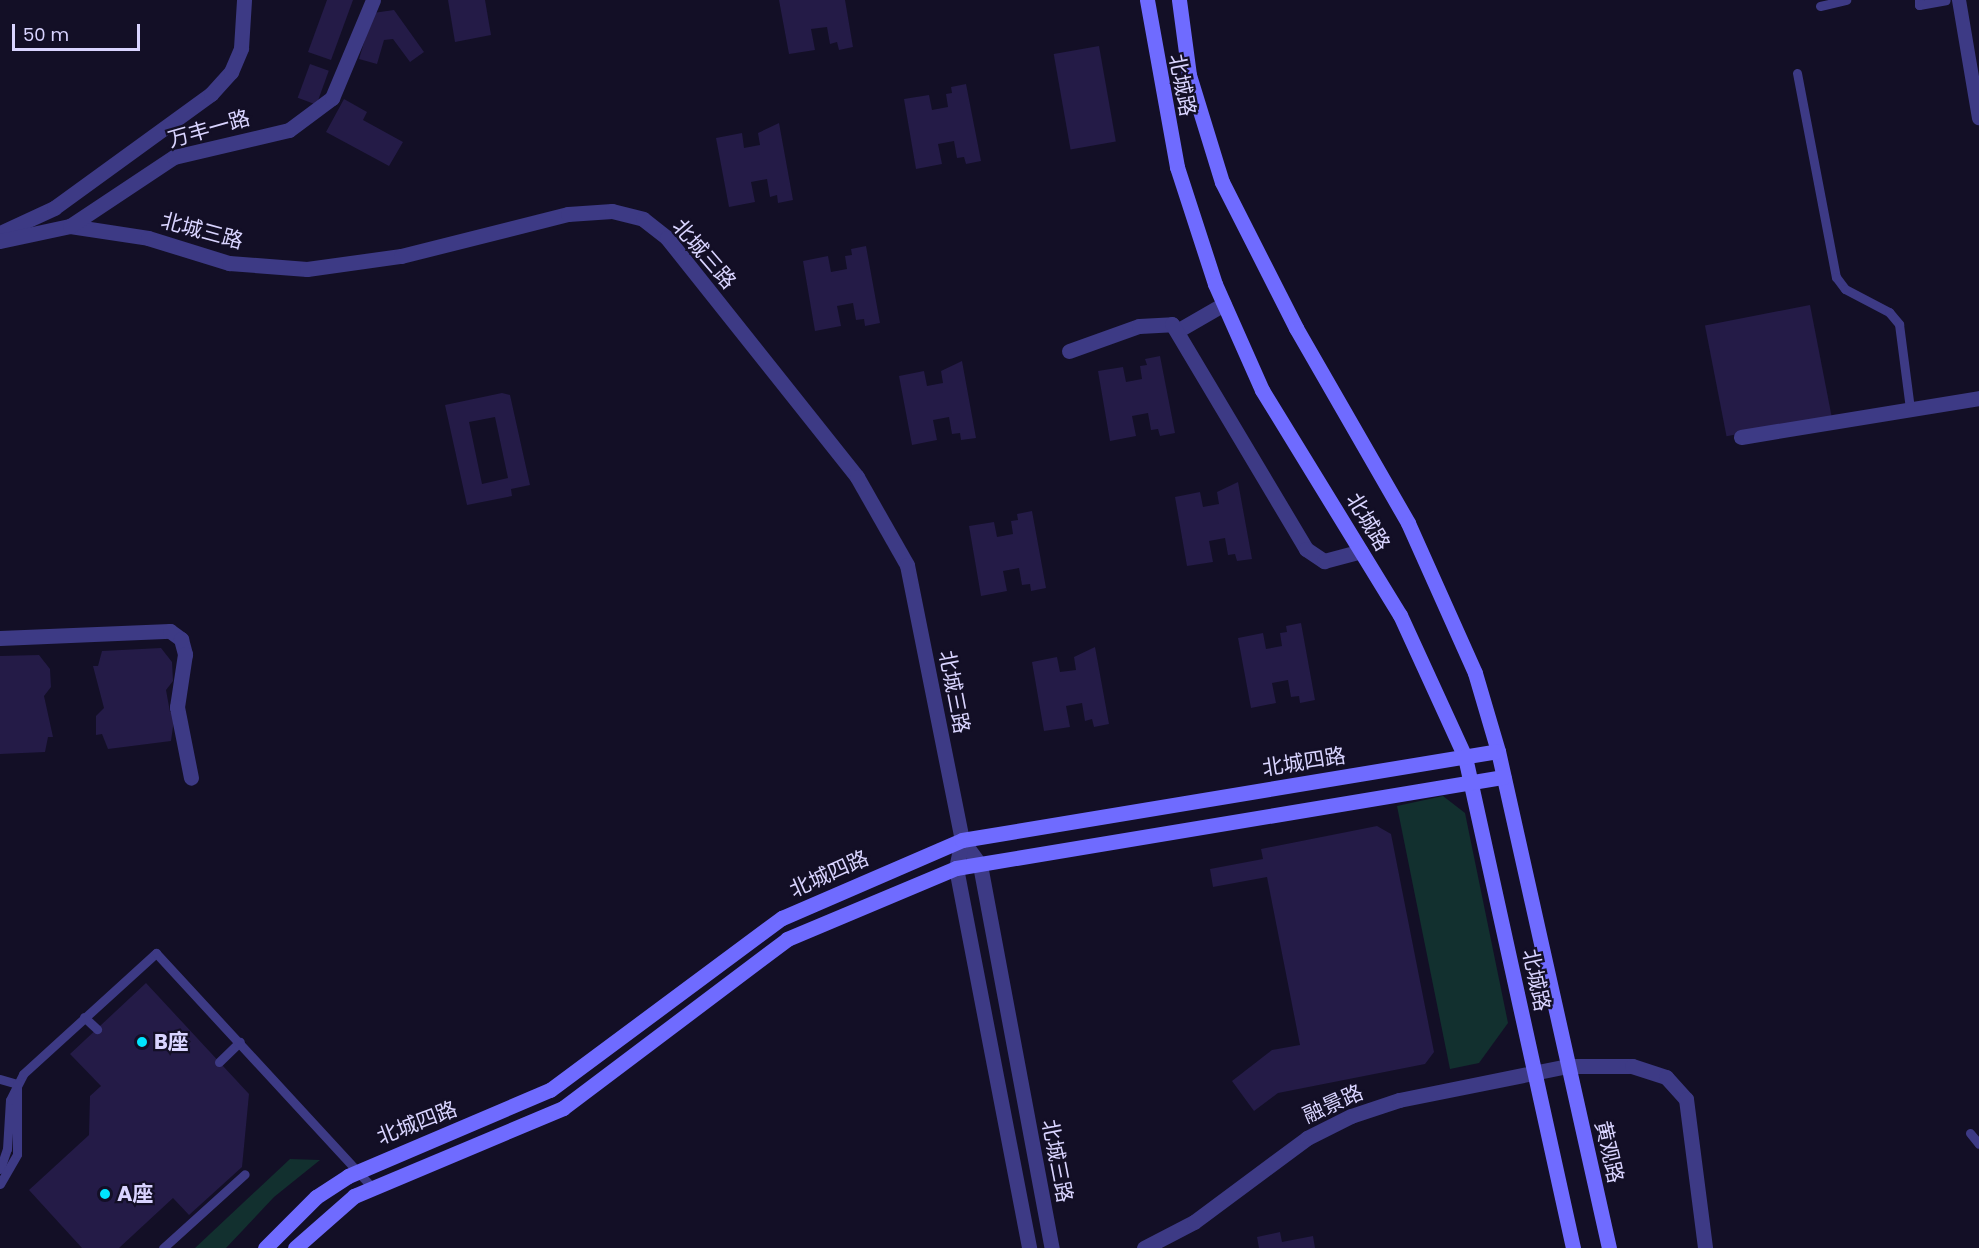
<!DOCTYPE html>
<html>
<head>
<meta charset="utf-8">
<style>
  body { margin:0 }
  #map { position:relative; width:1979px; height:1248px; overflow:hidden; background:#130f26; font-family:Poppins,"Noto Sans SC",sans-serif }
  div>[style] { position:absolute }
  .green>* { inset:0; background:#12302f }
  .building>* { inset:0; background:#241b47; transform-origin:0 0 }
  .service>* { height:9px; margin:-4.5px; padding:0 4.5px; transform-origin:4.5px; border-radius:4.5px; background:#3d3a85 }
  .pedestrian>* { height:14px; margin:-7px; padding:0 7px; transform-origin:7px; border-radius:7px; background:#3d3a85 }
  .minor>* { height:15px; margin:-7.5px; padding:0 7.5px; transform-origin:7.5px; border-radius:7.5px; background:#3d3a85 }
  .tertiary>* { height:15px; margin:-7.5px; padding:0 7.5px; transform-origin:7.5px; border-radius:7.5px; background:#3d3a85 }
  .secondary>* { height:15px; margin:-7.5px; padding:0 7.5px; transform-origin:7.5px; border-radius:7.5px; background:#6f6bff }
  .dots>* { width:16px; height:16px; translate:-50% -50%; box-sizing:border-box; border:3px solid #130f26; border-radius:50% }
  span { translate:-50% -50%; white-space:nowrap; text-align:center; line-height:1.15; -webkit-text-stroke:4.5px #130f26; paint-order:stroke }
  .street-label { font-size:21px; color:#d9d4ff }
  .poi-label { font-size:21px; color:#d9d4ff; font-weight:700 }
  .left { translate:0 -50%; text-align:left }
  .scale { position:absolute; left:12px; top:24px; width:128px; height:27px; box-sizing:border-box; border:3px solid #d9d4ff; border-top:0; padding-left:8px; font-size:18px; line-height:21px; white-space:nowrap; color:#d9d4ff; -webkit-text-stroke:4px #130f26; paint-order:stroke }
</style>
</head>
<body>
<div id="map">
  <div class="green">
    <div style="clip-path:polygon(1443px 796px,1465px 813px,1508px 1023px,1479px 1063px,1450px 1069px,1397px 806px)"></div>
    <div style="clip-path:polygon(290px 1159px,320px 1160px,274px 1197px,226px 1248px,195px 1248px)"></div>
  </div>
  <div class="building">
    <div style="clip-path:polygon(327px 0,353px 0,331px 60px,308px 52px)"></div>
    <div style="clip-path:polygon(448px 0,485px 0,491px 35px,455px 42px)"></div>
    <div style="clip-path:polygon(779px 0,845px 0,853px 47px,839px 50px,837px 42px,830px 44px,827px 27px,811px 29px,815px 50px,789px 54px)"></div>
    <div style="clip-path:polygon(394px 10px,424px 52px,410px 62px,393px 39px,384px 40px,377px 64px,359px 59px,373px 13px)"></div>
    <div style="left:1099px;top:46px;width:97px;height:46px;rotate:80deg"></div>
    <div style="left:310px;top:64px;width:20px;height:36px;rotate:20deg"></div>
    <div style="clip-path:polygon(966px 84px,981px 161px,966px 164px,964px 157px,957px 158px,954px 141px,938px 144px,942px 164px,916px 169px,904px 99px,929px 95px,932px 110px,948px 107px,946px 94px,952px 93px,951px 87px)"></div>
    <div style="clip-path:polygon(344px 99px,367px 112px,363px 120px,403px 142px,389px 166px,326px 132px)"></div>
    <div style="clip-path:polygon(779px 123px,793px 200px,778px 203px,777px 195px,770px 197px,767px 179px,751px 182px,755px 202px,729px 207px,716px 138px,742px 133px,744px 148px,760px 145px,758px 133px)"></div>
    <div style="clip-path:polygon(866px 246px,880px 323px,865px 326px,864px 319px,856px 320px,853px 303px,837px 306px,841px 326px,815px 331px,803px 261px,828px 256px,831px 272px,847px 269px,845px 256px,852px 255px,851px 249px)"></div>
    <div style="left:1810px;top:305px;width:113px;height:107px;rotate:79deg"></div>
    <div style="clip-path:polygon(1160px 356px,1175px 433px,1160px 436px,1158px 429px,1151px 430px,1148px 413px,1132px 416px,1136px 436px,1110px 441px,1098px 371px,1123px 367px,1126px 382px,1142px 379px,1140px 366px,1147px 365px,1145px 359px)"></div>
    <div style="clip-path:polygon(962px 361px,976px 438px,961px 440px,960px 433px,952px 434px,949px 417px,933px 420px,937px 440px,912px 445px,899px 376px,924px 371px,927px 386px,943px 383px,941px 371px)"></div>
    <div style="clip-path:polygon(evenodd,502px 393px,510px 395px,530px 485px,511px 489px,512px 496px,467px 505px,445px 405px,502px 393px,495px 417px,508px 478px,482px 484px,469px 422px,495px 417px)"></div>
    <div style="clip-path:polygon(1238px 482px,1252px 559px,1237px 561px,1235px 554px,1228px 555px,1225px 538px,1209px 541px,1213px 562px,1187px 566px,1175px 497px,1200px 492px,1203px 507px,1219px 504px,1217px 492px)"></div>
    <div style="clip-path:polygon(1032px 511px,1046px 588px,1031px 591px,1030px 584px,1022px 585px,1019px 568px,1003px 571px,1007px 591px,981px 596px,969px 526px,994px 522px,997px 537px,1013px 534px,1011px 521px,1018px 520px,1017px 514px)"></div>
    <div style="clip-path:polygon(1301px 623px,1315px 700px,1300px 703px,1299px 696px,1291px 697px,1288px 680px,1272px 683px,1276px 703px,1251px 708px,1238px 638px,1263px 633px,1266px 649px,1282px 646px,1280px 633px,1287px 632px,1286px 626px)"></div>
    <div style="clip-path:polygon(1095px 647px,1109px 724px,1094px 727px,1092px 719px,1085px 721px,1082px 703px,1066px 706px,1070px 727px,1044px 731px,1032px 662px,1057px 657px,1060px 672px,1076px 670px,1074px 657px)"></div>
    <div style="clip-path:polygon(161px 648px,172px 662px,173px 681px,166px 690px,170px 712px,175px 712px,171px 741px,108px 749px,102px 734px,96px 735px,96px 716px,104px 708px,93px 666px,98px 666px,102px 651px)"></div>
    <div style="clip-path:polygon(39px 655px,50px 669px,51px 687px,44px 696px,53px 737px,48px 737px,45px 752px,0 754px,0 656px)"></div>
    <div style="clip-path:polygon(1377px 826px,1391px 834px,1434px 1052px,1425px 1064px,1278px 1093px,1254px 1111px,1232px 1081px,1272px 1050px,1300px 1045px,1267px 877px,1213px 887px,1210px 869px,1263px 859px,1261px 849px)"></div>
    <div style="clip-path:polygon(146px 983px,249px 1094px,242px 1167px,189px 1215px,173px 1198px,119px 1248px,82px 1248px,29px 1190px,89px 1135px,90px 1096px,101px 1086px,70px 1054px)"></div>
    <div style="clip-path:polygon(1280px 1232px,1282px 1242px,1313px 1236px,1315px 1248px,1259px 1248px,1257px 1237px)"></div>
  </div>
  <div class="service">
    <div style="left:1919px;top:0;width:5px;rotate:90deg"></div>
    <div style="left:1919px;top:5px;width:27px;rotate:-10deg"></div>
    <div style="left:1820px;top:6px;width:27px;rotate:-13deg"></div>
    <div style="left:1797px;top:73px;width:208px;rotate:79.2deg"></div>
    <div style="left:1836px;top:277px;width:15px;rotate:53deg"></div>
    <div style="left:1845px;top:289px;width:50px;rotate:27.6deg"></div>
    <div style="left:1889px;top:312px;width:16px;rotate:50deg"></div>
    <div style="left:1899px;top:324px;width:86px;rotate:82.6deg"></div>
    <div style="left:84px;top:1017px;width:18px;rotate:43deg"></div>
    <div style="left:219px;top:1062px;width:29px;rotate:-44deg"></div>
    <div style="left:0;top:1079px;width:18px;rotate:16deg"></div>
    <div style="left:1970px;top:1133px;width:14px;rotate:51deg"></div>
    <div style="left:0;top:1169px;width:21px;rotate:-71deg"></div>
    <div style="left:7px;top:1149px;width:49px;rotate:-86.5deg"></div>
    <div style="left:10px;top:1100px;width:29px;rotate:-63deg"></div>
    <div style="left:23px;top:1074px;width:180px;rotate:-42.3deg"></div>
    <div style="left:156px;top:953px;width:318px;rotate:47.3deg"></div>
    <div style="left:0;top:1184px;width:34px;rotate:-60deg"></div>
    <div style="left:17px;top:1154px;width:70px;rotate:-90deg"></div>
    <div style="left:163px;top:1248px;width:110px;rotate:-42.1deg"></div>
  </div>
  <div class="pedestrian">
    <div style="left:1959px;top:0;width:120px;rotate:80.4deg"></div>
  </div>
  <div class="minor">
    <div style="left:70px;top:226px;width:79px;rotate:8.7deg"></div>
    <div style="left:148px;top:238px;width:85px;rotate:17.2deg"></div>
    <div style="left:229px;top:263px;width:78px;rotate:4.4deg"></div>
    <div style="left:307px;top:269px;width:95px;rotate:-7.9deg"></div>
    <div style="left:401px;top:256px;width:172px;rotate:-14.1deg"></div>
    <div style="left:568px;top:214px;width:44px;rotate:-3.9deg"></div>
    <div style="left:612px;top:211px;width:32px;rotate:14deg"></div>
    <div style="left:643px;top:219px;width:31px;rotate:38deg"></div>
    <div style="left:667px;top:238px;width:305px;rotate:51.5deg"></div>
    <div style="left:857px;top:477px;width:101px;rotate:60.4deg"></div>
    <div style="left:907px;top:565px;width:280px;rotate:78.7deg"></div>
    <div style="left:0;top:233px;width:60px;rotate:-24.8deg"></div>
    <div style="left:54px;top:208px;width:194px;rotate:-36deg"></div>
    <div style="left:211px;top:94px;width:30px;rotate:-48deg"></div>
    <div style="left:231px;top:72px;width:26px;rotate:-67deg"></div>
    <div style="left:241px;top:48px;width:48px;rotate:-86.4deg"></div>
    <div style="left:0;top:241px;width:72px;rotate:-12.1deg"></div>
    <div style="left:70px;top:226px;width:125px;rotate:-33.6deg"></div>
    <div style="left:174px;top:157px;width:118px;rotate:-13.2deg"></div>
    <div style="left:289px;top:130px;width:54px;rotate:-36.7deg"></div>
    <div style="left:332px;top:98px;width:106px;rotate:-67.3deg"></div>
    <div style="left:1177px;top:331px;width:54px;rotate:-29.9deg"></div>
    <div style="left:1069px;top:351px;width:74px;rotate:-19.7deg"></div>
    <div style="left:1139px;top:326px;width:33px;rotate:-3deg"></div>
    <div style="left:1172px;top:324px;width:262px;rotate:59.2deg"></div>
    <div style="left:1306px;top:549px;width:22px;rotate:34deg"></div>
    <div style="left:1324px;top:561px;width:38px;rotate:-15deg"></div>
    <div style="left:1741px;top:437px;width:241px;rotate:-9.3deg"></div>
    <div style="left:0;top:638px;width:170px;rotate:-2.4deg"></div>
    <div style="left:170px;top:631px;width:14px;rotate:36deg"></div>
    <div style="left:181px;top:639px;width:16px;rotate:75deg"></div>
    <div style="left:185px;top:654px;width:54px;rotate:98.6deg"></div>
    <div style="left:177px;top:707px;width:72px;rotate:78.8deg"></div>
    <div style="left:1568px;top:1066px;width:64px"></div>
    <div style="left:1632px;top:1066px;width:36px;rotate:18deg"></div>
    <div style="left:1666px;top:1077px;width:30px;rotate:48deg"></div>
    <div style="left:1686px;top:1099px;width:150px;rotate:82.7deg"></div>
  </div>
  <div class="tertiary">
    <div style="left:962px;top:840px;width:31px;rotate:54deg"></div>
    <div style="left:980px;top:865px;width:390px;rotate:79.4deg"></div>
    <div style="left:962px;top:840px;width:29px;rotate:102deg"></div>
    <div style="left:956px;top:868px;width:387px;rotate:79.1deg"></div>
    <div style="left:1144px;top:1248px;width:56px;rotate:-27.5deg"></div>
    <div style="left:1194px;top:1222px;width:141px;rotate:-36.6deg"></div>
    <div style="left:1307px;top:1138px;width:49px;rotate:-26.6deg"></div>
    <div style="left:1351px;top:1116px;width:51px;rotate:-18.4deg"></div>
    <div style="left:1399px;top:1100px;width:172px;rotate:-11.4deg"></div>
  </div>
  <div class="secondary">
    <div style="left:1147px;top:0;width:170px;rotate:79.8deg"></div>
    <div style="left:1177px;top:167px;width:123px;rotate:72deg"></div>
    <div style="left:1215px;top:284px;width:116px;rotate:66.1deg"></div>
    <div style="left:1262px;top:390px;width:264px;rotate:58.5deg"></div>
    <div style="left:1400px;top:615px;width:156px;rotate:65.4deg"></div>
    <div style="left:1465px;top:757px;width:503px;rotate:77.59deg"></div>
    <div style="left:1179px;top:0;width:76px;rotate:82.4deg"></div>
    <div style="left:1189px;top:75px;width:112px;rotate:72.9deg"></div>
    <div style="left:1222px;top:182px;width:164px;rotate:63.1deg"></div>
    <div style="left:1296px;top:328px;width:225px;rotate:60.1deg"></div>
    <div style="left:1408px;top:523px;width:164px;rotate:65.9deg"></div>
    <div style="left:1475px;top:673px;width:81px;rotate:73.6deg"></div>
    <div style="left:1498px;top:751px;width:509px;rotate:77.41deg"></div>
    <div style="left:265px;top:1248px;width:72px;rotate:-45deg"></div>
    <div style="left:316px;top:1197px;width:38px;rotate:-33deg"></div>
    <div style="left:348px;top:1176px;width:220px;rotate:-23.1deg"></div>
    <div style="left:550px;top:1090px;width:289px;rotate:-36.6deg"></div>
    <div style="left:782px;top:918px;width:196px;rotate:-23.4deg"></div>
    <div style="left:962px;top:840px;width:543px;rotate:-9.43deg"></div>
    <div style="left:295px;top:1248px;width:79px;rotate:-41.4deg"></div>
    <div style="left:354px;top:1196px;width:227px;rotate:-22.8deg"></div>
    <div style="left:563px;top:1108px;width:281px;rotate:-37deg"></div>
    <div style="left:787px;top:939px;width:183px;rotate:-22.8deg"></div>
    <div style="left:956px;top:868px;width:555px;rotate:-9.45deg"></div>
  </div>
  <div class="dots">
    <div style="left:142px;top:1042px;background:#00e5ff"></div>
    <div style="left:105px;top:1194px;background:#00e5ff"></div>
  </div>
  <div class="street-label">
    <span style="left:1182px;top:85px;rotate:79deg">北城路</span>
    <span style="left:209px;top:129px;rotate:-16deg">万丰一路</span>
    <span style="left:202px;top:231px;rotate:15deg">北城三路</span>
    <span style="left:704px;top:254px;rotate:49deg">北城三路</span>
    <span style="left:1368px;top:522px;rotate:59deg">北城路</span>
    <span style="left:954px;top:692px;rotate:79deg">北城三路</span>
    <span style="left:1304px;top:762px;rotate:-9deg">北城四路</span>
    <span style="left:829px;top:874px;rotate:-24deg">北城四路</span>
    <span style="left:1536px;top:980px;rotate:78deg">北城路</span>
    <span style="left:1333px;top:1104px;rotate:-24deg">融景路</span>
    <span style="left:417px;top:1123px;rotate:-21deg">北城四路</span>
    <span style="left:1609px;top:1152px;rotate:77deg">黄观路</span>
    <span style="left:1057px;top:1161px;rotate:79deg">北城三路</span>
  </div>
  <div class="poi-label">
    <span class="left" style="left:154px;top:1042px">B座</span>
    <span class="left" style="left:117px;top:1194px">A座</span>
  </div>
  <div class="scale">50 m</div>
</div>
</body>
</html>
